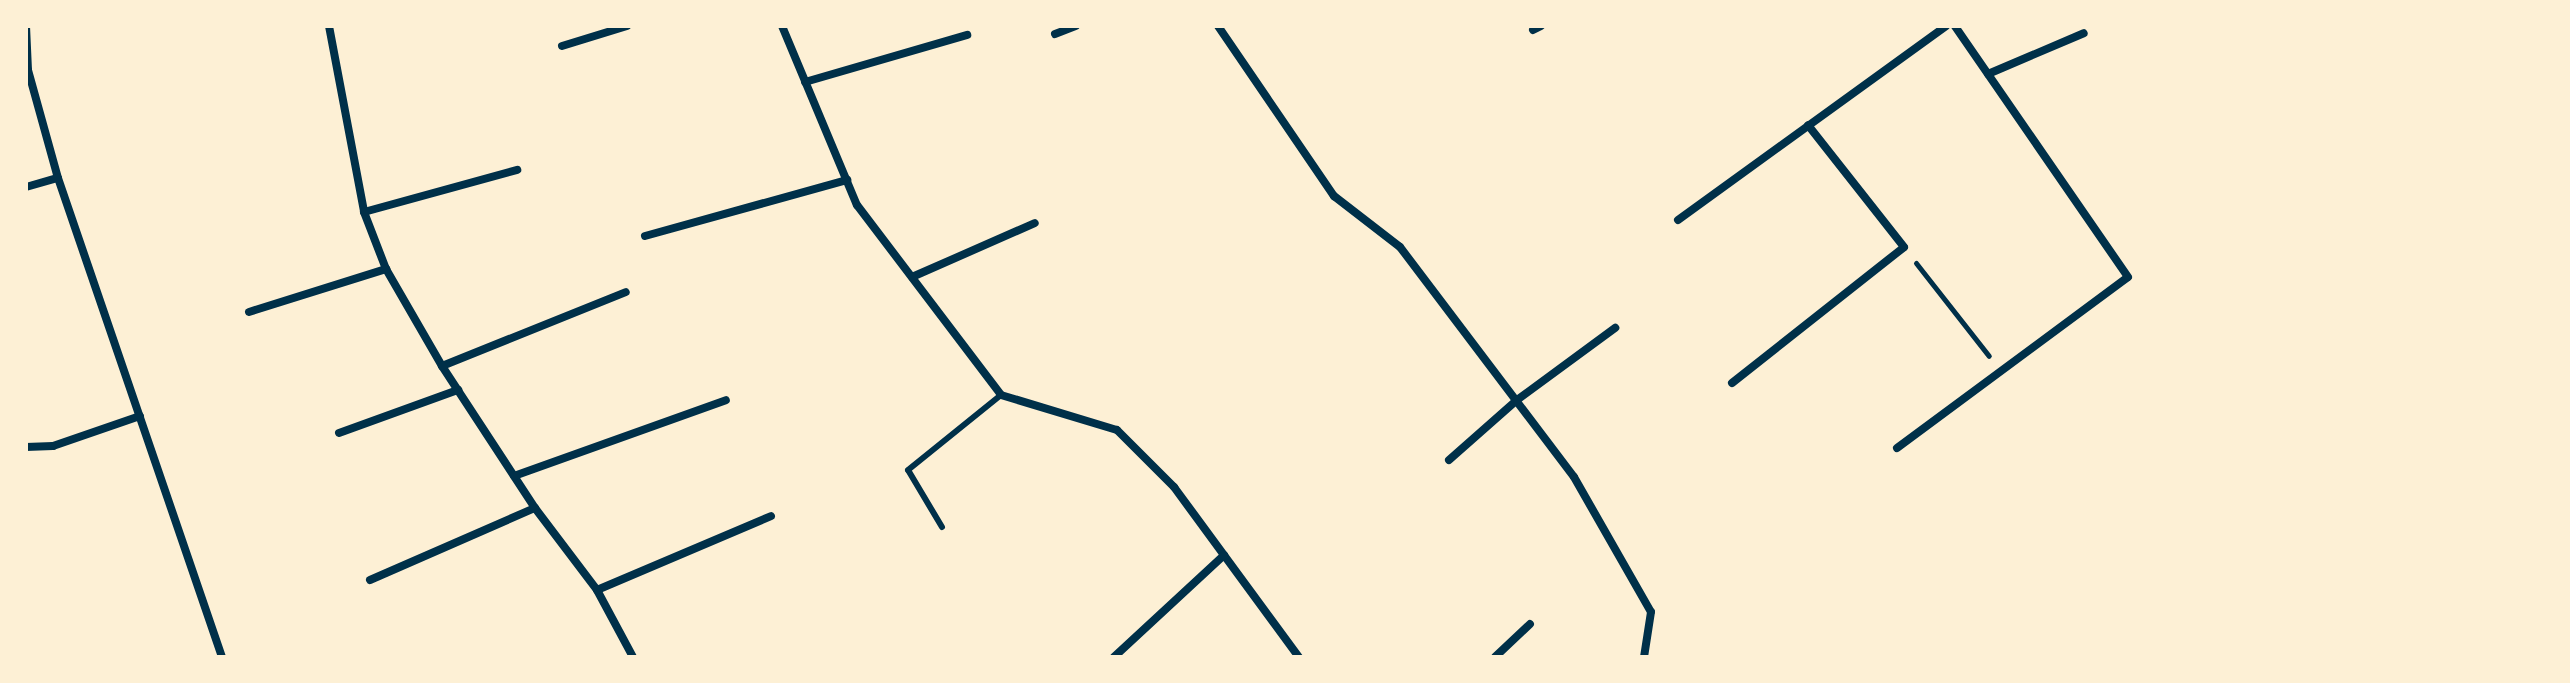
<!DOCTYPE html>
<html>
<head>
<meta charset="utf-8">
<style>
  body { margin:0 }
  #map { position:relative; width:2570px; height:683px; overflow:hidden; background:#fdf0d5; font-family:"Exo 2",sans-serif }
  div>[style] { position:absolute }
  .path>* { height:5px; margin:-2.5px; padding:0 2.5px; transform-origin:2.5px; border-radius:2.5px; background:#003049 }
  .service>* { height:6px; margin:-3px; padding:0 3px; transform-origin:3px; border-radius:3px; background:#003049 }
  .minor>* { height:8px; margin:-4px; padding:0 4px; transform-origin:4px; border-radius:4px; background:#003049 }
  span { translate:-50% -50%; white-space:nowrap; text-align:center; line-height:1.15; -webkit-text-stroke:6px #fdf0d5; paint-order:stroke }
  .frame { position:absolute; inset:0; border:28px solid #fdf0d5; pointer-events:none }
</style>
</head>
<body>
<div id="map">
  <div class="path">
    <div style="left:1916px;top:263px;width:118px;rotate:51.9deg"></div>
  </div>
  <div class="service">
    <div style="left:942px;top:527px;width:66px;rotate:-120.8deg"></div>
    <div style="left:908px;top:470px;width:119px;rotate:-38.9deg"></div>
  </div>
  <div class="minor">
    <div style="left:26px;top:26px;width:44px;rotate:87.4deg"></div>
    <div style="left:28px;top:70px;width:112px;rotate:74.5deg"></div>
    <div style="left:58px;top:178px;width:506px;rotate:71.1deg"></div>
    <div style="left:329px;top:26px;width:189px;rotate:79.3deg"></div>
    <div style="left:364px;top:212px;width:61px;rotate:68.9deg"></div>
    <div style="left:386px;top:269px;width:112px;rotate:60deg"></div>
    <div style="left:442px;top:366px;width:170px;rotate:56.8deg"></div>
    <div style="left:535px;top:508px;width:103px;rotate:52.9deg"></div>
    <div style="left:597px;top:590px;width:76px;rotate:61.8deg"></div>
    <div style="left:782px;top:26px;width:194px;rotate:67.3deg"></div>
    <div style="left:857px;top:205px;width:238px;rotate:52.8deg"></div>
    <div style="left:1001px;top:395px;width:121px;rotate:16.8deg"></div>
    <div style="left:1117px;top:430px;width:81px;rotate:45deg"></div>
    <div style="left:1174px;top:487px;width:211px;rotate:53.7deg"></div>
    <div style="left:1218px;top:26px;width:206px;rotate:55.7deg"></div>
    <div style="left:1334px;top:196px;width:83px;rotate:37.7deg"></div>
    <div style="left:1400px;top:247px;width:288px;rotate:52.9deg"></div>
    <div style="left:1574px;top:477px;width:155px;rotate:60.3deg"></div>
    <div style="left:1651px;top:612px;width:46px;rotate:98.8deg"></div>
    <div style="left:1533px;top:30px;width:9px;rotate:-27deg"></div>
    <div style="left:1055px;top:34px;width:22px;rotate:-21deg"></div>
    <div style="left:562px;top:46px;width:68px;rotate:-17.1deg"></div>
    <div style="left:1988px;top:74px;width:104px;rotate:-23.1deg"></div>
    <div style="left:805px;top:82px;width:169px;rotate:-16.2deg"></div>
    <div style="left:26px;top:187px;width:33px;rotate:-16deg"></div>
    <div style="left:364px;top:212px;width:159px;rotate:-15.4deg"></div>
    <div style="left:1678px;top:220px;width:331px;rotate:-35.9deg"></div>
    <div style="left:645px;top:236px;width:210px;rotate:-15.5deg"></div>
    <div style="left:912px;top:277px;width:134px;rotate:-23.7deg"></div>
    <div style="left:249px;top:312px;width:144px;rotate:-17.4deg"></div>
    <div style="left:442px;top:366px;width:198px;rotate:-21.9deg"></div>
    <div style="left:1732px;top:383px;width:219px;rotate:-38.3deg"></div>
    <div style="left:1904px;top:247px;width:155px;rotate:-128.2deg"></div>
    <div style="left:339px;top:433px;width:127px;rotate:-19.9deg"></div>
    <div style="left:26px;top:447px;width:27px;rotate:-2deg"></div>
    <div style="left:53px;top:446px;width:92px;rotate:-19deg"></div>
    <div style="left:1897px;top:448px;width:287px;rotate:-36.5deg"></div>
    <div style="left:2128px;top:277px;width:305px;rotate:-124.6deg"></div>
    <div style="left:1449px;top:460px;width:91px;rotate:-41.4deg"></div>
    <div style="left:1517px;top:400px;width:122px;rotate:-36.3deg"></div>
    <div style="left:514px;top:476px;width:225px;rotate:-19.7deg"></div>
    <div style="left:370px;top:580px;width:180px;rotate:-23.6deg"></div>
    <div style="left:597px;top:590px;width:189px;rotate:-23deg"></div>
    <div style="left:1114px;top:657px;width:150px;rotate:-42.8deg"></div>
    <div style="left:1495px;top:657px;width:48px;rotate:-43.3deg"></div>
  </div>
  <div class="frame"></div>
</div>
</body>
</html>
